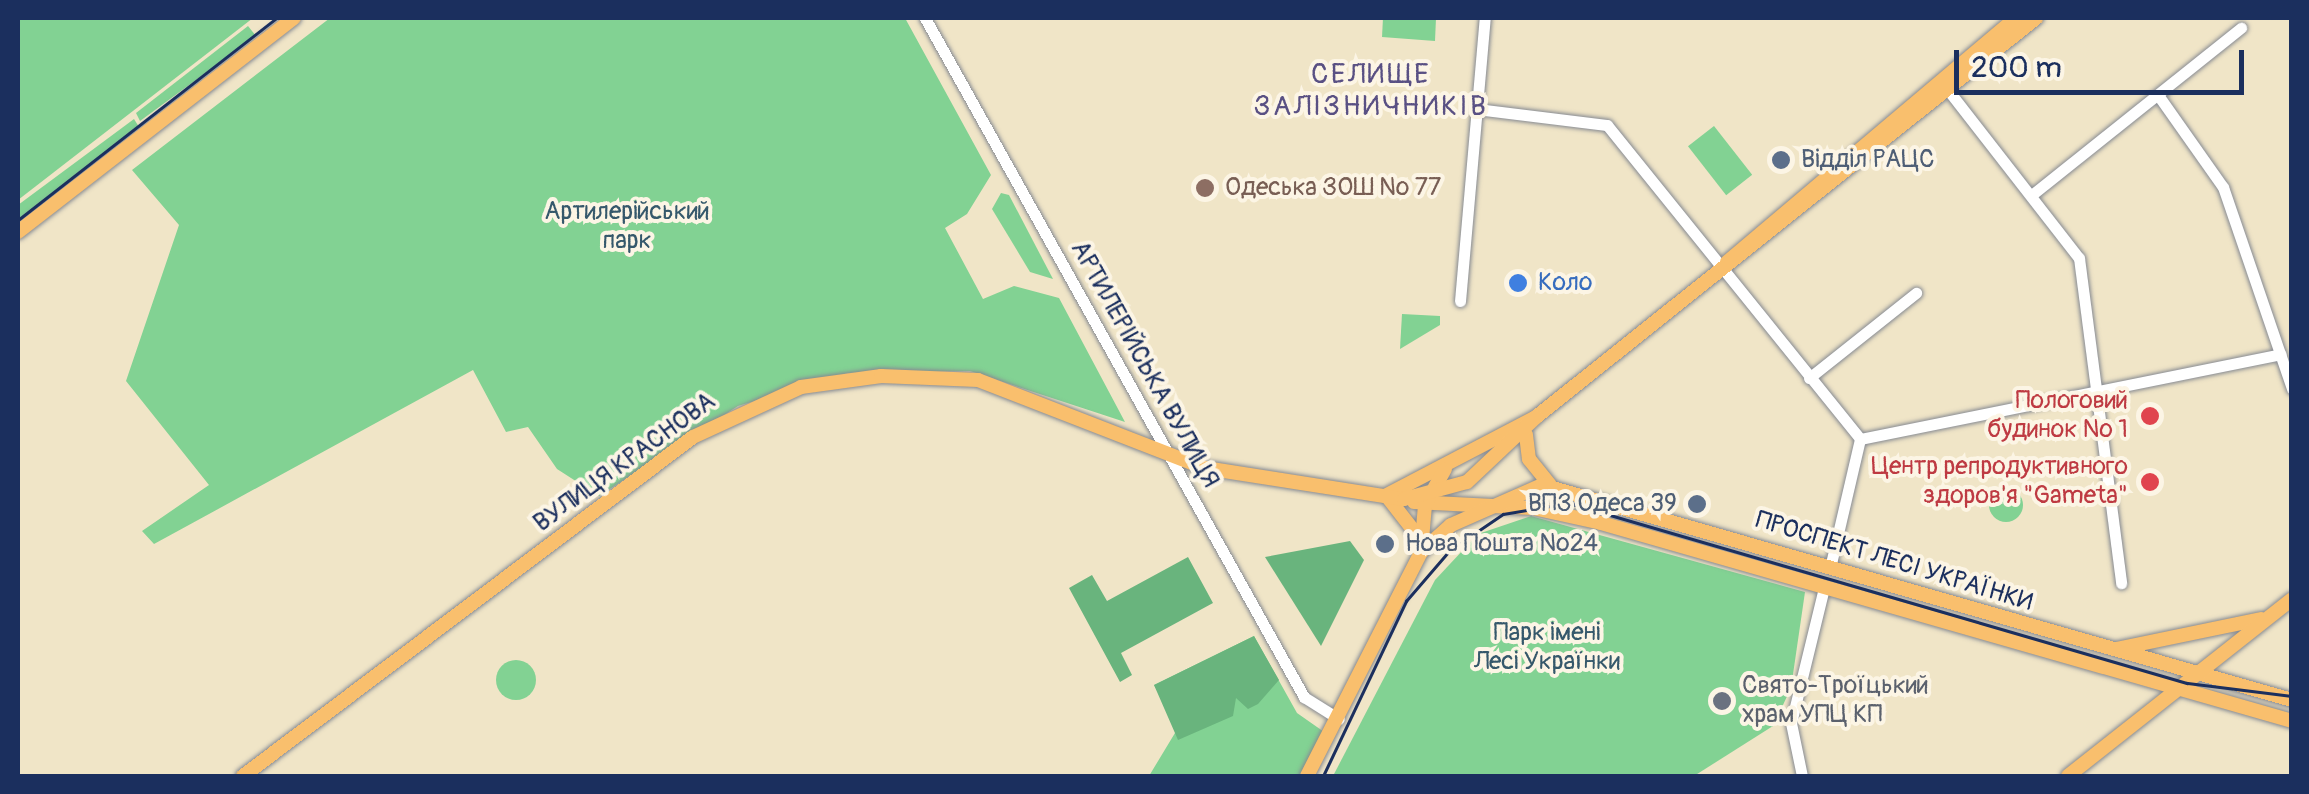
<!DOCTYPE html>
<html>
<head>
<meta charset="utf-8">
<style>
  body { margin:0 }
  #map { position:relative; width:2309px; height:794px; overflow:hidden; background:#f0e5c7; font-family:Pangolin,sans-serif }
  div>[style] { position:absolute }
  .green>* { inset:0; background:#82d293; transform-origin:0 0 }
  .round { border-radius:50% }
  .forest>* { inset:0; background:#69b47d }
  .roads { filter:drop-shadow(0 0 2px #868a92) drop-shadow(0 0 2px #868a92) }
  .minor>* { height:11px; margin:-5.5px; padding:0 5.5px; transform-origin:5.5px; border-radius:5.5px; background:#fff }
  .major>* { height:14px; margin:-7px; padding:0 7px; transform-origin:7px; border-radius:7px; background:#f9bf6d }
  .tram>* { height:2.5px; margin:-1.25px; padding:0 1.25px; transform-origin:1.25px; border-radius:1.25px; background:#1b2f5e }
  .dots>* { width:28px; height:28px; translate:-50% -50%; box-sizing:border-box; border:5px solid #fcf5e5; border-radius:50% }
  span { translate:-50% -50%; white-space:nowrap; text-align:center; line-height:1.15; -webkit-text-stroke:8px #fcf5e5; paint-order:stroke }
  .service-label { font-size:25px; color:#4e5e75 }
  .left { translate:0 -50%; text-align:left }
  .right { translate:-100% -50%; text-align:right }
  .education-label { font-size:25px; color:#785e54 }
  .park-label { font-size:25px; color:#35586b }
  .shop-label { font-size:25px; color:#366cbe }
  .street-label { font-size:25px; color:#1b2f5e }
  .health-label { font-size:25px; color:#be3a42 }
  .worship-label { font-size:25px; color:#5b616d }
  .neighbourhood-label { font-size:28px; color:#595083; letter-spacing:2.5px }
  .frame { position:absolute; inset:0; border:20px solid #1b2f5e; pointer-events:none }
  .scale { position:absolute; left:1954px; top:50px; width:290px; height:45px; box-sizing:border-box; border:5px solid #1b2f5e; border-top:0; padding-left:12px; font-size:30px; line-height:35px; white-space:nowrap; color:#1b2f5e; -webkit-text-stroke:8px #fcf5e5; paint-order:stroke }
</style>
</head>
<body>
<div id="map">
  <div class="green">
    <div style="clip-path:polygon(18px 18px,253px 18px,18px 200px)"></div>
    <div style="clip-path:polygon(330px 18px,905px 18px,991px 175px,967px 214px,945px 228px,983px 299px,1014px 286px,1059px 298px,1125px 422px,970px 371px,848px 373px,738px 406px,599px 496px,557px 469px,528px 427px,506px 432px,473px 370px,154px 544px,142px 531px,209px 485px,126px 381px,179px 225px,132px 170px)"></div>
    <div style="clip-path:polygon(1383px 18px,1436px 18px,1435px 41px,1382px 37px)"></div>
    <div style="clip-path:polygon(248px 26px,256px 36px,140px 121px,136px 113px)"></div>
    <div style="clip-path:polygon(134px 119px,139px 127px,18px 222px,18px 205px)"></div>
    <div style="left:1714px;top:126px;width:62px;height:33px;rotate:52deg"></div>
    <div style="clip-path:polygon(1001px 193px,1009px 195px,1053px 279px,1030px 272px,992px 209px)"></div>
    <div style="clip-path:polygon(1402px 314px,1440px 316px,1440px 325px,1400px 349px)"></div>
    <div class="round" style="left:1989px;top:488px;width:34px;height:34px"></div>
    <div style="clip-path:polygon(1531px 516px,1805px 592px,1791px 688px,1773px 726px,1694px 776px,1333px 776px,1435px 580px,1478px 534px)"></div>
    <div style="clip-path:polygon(1254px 636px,1297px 713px,1327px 734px,1307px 776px,1149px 776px,1178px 728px,1154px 685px)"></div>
    <div class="round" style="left:496px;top:660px;width:40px;height:40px"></div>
  </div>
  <div class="forest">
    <div style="clip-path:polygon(1350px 541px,1364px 560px,1321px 646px,1265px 557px)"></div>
    <div style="clip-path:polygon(1188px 557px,1213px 603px,1121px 653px,1132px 675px,1120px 682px,1069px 588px,1092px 575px,1107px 601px)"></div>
    <div style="clip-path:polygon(1254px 636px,1279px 680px,1258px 704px,1248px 709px,1236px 698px,1233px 716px,1178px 740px,1154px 685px)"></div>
  </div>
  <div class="roads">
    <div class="minor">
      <div style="left:925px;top:18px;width:778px;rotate:60.83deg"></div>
      <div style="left:1304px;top:697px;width:41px;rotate:32.2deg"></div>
      <div style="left:1948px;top:90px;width:213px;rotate:52.1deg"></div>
      <div style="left:2079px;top:258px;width:328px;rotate:82.6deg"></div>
      <div style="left:2158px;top:95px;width:113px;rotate:54.8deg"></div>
      <div style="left:2223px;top:187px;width:213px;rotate:71.1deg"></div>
      <div style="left:1476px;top:109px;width:132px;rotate:7deg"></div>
      <div style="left:1607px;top:125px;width:403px;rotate:51.1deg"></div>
      <div style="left:2034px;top:193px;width:265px;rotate:-38.6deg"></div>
      <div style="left:1460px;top:301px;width:284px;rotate:-85deg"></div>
      <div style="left:1809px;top:378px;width:137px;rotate:-38.5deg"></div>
      <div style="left:1860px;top:439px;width:429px;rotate:-11.4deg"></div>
      <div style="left:1830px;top:568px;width:132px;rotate:-76.9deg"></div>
      <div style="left:1802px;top:776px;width:54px;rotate:-101.7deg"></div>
      <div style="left:1791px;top:723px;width:135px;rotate:-76.3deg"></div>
    </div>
    <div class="major">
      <div style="left:18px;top:232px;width:349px;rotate:-37.8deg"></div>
      <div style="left:1727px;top:262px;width:378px;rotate:-40.2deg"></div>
      <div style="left:1526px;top:435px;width:24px;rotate:83deg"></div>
      <div style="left:1529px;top:459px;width:33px;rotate:51deg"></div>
      <div style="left:1385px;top:496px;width:170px;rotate:-27.6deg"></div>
      <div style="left:1536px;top:417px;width:640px;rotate:-38.59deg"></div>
      <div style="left:1389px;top:499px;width:52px;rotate:52deg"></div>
      <div style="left:1414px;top:502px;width:119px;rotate:2.9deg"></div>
      <div style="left:1533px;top:508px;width:70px;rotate:12.4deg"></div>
      <div style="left:1601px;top:523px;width:719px;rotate:15.99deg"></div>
      <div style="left:1421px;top:551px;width:46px;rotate:-85deg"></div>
      <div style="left:1425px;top:505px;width:41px;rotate:-60.9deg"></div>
      <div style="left:2116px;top:649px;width:148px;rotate:-11.7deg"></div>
      <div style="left:243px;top:776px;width:563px;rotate:-36.99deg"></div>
      <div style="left:693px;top:437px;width:119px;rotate:-24.8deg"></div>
      <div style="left:801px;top:387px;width:81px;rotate:-7.8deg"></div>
      <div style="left:881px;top:376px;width:97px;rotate:2.4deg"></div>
      <div style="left:978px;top:380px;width:243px;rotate:21.2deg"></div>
      <div style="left:1205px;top:468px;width:201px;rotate:8.9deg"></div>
      <div style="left:1404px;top:499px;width:65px;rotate:-15.1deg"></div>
      <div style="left:1467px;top:482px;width:95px;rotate:-43.3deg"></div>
      <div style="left:1307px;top:776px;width:251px;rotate:-63deg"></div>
      <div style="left:1421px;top:552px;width:40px;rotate:-42deg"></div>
      <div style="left:1451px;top:525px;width:99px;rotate:-23.7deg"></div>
      <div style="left:1542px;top:485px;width:780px;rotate:16deg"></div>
      <div style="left:2068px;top:776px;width:285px;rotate:-38.3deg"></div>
    </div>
  </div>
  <div class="tram">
    <div style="left:18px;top:220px;width:328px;rotate:-38deg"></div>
    <div style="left:1323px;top:776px;width:194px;rotate:-64.6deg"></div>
    <div style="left:1406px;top:601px;width:67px;rotate:-49.2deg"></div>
    <div style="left:1450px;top:550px;width:64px;rotate:-34.2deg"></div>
    <div style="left:1503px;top:514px;width:67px;rotate:-9.5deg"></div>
    <div style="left:1569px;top:503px;width:644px;rotate:16.24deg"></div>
    <div style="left:2187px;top:683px;width:106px;rotate:7.1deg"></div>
  </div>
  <div class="dots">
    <div style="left:1781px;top:160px;background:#5c6f8a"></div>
    <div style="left:1205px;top:188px;background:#8d6e63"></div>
    <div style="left:1518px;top:283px;background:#3f7fe0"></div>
    <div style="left:2150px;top:416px;background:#e0444e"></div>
    <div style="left:2150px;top:482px;background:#e0444e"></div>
    <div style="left:1697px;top:504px;background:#5c6f8a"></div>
    <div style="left:1385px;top:544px;background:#5c6f8a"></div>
    <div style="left:1722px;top:701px;background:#6b7280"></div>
  </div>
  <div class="service-label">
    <span class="left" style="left:1801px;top:160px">Відділ РАЦС</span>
    <span class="right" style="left:1677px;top:504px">ВПЗ Одеса 39</span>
    <span class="left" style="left:1405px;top:544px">Нова Пошта №24</span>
  </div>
  <div class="education-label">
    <span class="left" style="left:1225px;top:188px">Одеська ЗОШ № 77</span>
  </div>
  <div class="park-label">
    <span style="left:627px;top:227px">Артилерійський<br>парк</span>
    <span style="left:1547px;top:648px">Парк імені<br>Лесі Українки</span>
  </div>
  <div class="shop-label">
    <span class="left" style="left:1538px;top:283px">Коло</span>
  </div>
  <div class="street-label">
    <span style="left:1144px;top:365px;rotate:61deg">АРТИЛЕРІЙСЬКА ВУЛИЦЯ</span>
    <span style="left:625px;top:463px;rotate:-36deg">ВУЛИЦЯ КРАСНОВА</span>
    <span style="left:1894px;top:562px;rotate:17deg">ПРОСПЕКТ ЛЕСІ УКРАЇНКИ</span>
  </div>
  <div class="health-label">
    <span class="right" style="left:2128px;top:416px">Пологовий<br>будинок № 1</span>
    <span class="right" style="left:2128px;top:482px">Центр репродуктивного<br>здоров'я "Gameta"</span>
  </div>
  <div class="worship-label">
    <span class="left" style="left:1742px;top:701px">Свято-Троїцький<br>храм УПЦ КП</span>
  </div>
  <div class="neighbourhood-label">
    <span style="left:1371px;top:91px">СЕЛИЩЕ<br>ЗАЛІЗНИЧНИКІВ</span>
  </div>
  <div class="frame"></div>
  <div class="scale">200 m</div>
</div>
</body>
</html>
